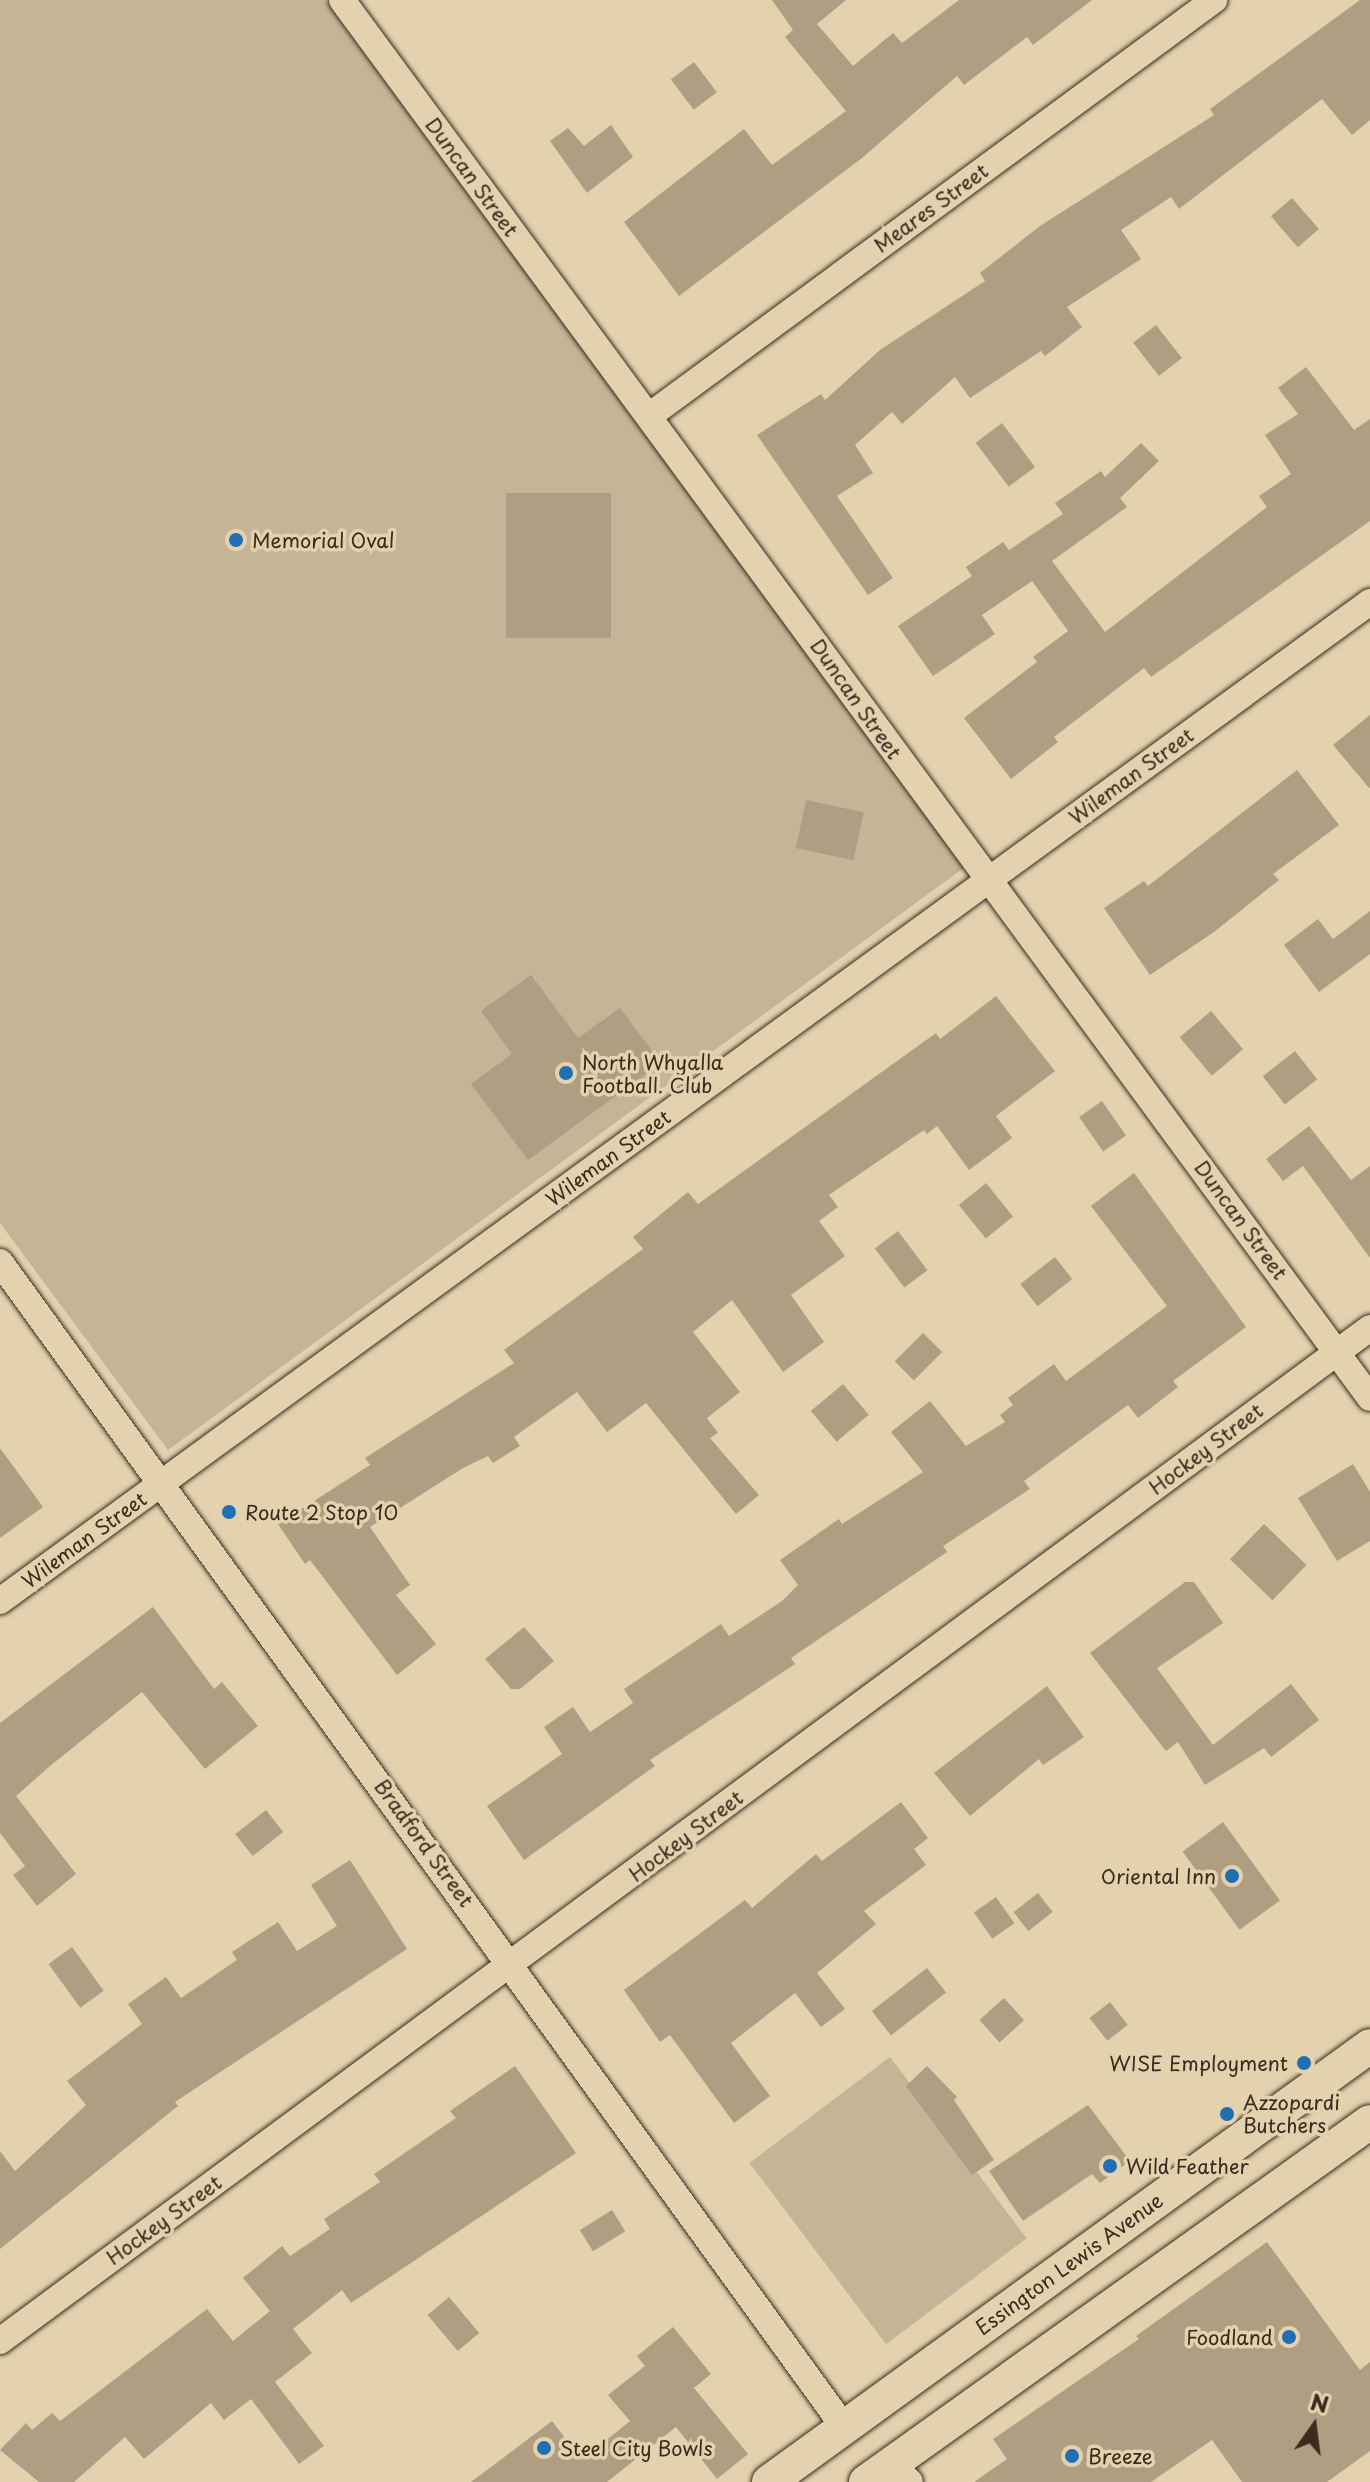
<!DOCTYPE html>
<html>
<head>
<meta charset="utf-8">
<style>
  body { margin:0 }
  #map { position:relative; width:1370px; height:2482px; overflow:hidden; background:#e4d2af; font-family:"Playpen Sans",sans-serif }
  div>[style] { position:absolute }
  .green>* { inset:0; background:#c5b495; transform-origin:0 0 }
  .building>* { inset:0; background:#b09e82; transform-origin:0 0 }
  .roads { filter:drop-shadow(0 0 2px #3b2a1e) drop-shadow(0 0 2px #3b2a1e) }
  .minor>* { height:26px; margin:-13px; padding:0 13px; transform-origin:13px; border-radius:13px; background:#e4d2af }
  .tertiary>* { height:34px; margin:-17px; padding:0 17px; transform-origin:17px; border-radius:17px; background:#e4d2af }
  .dots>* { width:22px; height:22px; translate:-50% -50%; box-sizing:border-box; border:4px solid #e4d2af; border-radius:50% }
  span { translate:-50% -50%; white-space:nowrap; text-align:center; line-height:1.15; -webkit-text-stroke:7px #e4d2af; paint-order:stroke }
  .street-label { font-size:20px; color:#3b2a1e }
  .poi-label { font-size:20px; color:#3b2a1e }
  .left { translate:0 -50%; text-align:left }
  .right { translate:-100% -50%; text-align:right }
  .north { position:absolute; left:1274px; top:2386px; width:80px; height:80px; -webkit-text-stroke:6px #e4d2af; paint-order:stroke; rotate:14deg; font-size:22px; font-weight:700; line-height:32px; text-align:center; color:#3b2a1e }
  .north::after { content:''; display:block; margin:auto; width:28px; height:36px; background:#3b2a1e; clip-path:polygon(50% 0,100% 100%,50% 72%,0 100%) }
</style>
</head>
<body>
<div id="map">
  <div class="green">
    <div style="clip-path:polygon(0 0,325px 0,965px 867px,168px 1450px,0 1223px)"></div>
    <div style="left:890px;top:2057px;width:227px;height:176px;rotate:53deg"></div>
  </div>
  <div class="building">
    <div style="clip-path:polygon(772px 0,846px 0,817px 24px,853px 66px,893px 33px,902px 43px,959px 0,1092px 0,1033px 45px,1027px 37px,964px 85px,957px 76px,862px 158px,679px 296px,624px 222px,744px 129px,772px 165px,846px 111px,785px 37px,793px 30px)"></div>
    <div style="clip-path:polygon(1360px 0,1370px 0,1370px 120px,1352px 135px,1322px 99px,1179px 209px,1171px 197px,1121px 230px,1141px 259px,1067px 307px,1082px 327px,1045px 356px,1041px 351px,970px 398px,955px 377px,902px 424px,892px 412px,855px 445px,873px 473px,837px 496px,893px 578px,868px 595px,757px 435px,821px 394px,825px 400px,880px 350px,985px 281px,980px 273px,1040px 226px,1214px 115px,1210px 109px)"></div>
    <div style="left:694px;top:62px;width:38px;height:29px;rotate:53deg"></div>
    <div style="clip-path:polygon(611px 125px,633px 157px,587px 193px,550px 141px,568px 128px,584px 146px)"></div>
    <div style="left:1292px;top:198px;width:41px;height:28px;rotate:49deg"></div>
    <div style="left:1156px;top:325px;width:42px;height:29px;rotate:52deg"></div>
    <div style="clip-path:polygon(1306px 367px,1354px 430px,1370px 419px,1370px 521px,1151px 677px,1144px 668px,1054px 737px,1058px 742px,1011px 779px,964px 718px,1037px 662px,1033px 657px,1068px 631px,1032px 581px,982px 615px,995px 634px,933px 676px,898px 626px,972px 576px,966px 567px,1003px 542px,1009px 550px,1063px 514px,1055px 503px,1101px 471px,1105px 477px,1141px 443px,1159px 461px,1120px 498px,1127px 507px,1052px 561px,1105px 632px,1267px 507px,1259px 496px,1291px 474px,1265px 435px,1298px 414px,1278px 388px)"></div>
    <div style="left:1002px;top:423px;width:55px;height:33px;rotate:53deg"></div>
    <div style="left:611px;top:493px;width:145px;height:105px;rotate:90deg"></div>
    <div style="clip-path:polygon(1370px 715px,1370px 789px,1333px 745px)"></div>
    <div style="clip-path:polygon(1297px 770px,1339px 825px,1273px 874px,1279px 880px,1214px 932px,1150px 975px,1104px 908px,1144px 881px,1148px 886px)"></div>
    <div style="left:806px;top:800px;width:59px;height:49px;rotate:12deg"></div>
    <div style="clip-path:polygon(1370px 911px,1370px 954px,1319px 992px,1284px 945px,1318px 919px,1333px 939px)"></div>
    <div style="clip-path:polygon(531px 975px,578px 1038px,620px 1008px,661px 1063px,528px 1160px,471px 1084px,512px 1054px,481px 1011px)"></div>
    <div style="clip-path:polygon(996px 996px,1055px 1071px,996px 1116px,1012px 1138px,969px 1170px,937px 1126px,927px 1134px,924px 1130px,829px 1195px,838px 1207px,819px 1221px,845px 1256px,791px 1295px,824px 1342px,783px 1372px,732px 1300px,693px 1332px,740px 1392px,707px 1418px,718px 1433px,710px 1438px,759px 1495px,736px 1514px,646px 1403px,607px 1432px,577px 1392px,514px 1437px,520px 1446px,493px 1463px,488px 1456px,463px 1468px,370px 1527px,410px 1585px,396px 1595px,436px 1644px,397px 1675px,310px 1560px,305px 1564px,278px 1524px,370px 1465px,365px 1458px,514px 1363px,504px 1350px,643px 1249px,633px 1237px,688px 1192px,698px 1204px,936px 1033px,940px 1039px)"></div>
    <div style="left:1211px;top:1011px;width:50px;height:41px;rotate:50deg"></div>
    <div style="left:1295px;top:1051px;width:36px;height:41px;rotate:52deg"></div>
    <div style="left:1102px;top:1101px;width:42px;height:28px;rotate:55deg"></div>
    <div style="clip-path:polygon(1309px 1126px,1351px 1180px,1370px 1166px,1370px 1258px,1303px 1166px,1283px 1181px,1266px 1159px)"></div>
    <div style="clip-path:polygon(1134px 1173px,1246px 1327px,1173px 1381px,1178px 1387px,1138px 1418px,1128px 1405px,1024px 1481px,1030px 1489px,943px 1546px,947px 1552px,791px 1658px,795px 1664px,650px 1760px,655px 1766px,524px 1860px,487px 1806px,562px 1754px,544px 1727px,573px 1707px,590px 1732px,633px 1703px,624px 1689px,721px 1624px,729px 1636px,782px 1601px,798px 1585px,780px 1560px,839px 1519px,842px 1524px,923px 1472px,891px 1432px,930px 1401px,966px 1446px,1005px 1422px,1000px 1415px,1013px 1405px,1008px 1398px,1054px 1364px,1066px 1381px,1167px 1306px,1091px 1206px)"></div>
    <div style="left:986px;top:1183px;width:43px;height:35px;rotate:51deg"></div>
    <div style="left:898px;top:1231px;width:49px;height:29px;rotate:53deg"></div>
    <div style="left:1055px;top:1257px;width:28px;height:44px;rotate:52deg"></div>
    <div style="left:923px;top:1333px;width:27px;height:40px;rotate:45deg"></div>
    <div style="left:843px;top:1384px;width:40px;height:42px;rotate:50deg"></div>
    <div style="clip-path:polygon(0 1448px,43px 1507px,0 1538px)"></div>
    <div style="clip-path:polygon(1353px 1464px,1370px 1492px,1370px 1541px,1337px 1561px,1298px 1498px)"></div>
    <div style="left:1264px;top:1524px;width:59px;height:49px;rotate:44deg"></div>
    <div style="clip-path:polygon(1185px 1582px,1194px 1582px,1223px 1623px,1157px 1668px,1213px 1745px,1291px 1684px,1319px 1720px,1271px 1757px,1264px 1748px,1205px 1785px,1178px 1742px,1166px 1751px,1090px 1653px)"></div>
    <div style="clip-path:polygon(153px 1607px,214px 1689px,222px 1682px,258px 1726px,205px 1769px,142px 1692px,50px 1766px,16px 1796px,76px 1874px,37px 1906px,13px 1875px,25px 1866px,0 1833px,0 1723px)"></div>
    <div style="clip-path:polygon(524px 1627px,554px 1661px,520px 1689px,511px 1689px,485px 1659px)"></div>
    <div style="clip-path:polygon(1047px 1686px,1084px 1737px,1043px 1765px,1039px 1759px,970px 1816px,934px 1773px)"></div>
    <div style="clip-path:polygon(901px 1802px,928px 1838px,914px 1849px,926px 1865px,864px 1911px,876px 1924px,817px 1973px,845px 2009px,821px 2027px,795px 1993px,731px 2043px,770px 2096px,734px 2123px,670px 2035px,660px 2042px,624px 1990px,745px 1900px,752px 1908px,816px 1854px,822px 1861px)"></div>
    <div style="left:266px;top:1810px;width:28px;height:39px;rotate:52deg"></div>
    <div style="left:1223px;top:1822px;width:97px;height:50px;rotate:54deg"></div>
    <div style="clip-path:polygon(350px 1860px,407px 1949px,175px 2102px,178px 2106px,0 2249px,0 2151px,15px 2171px,86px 2105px,67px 2081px,142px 2024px,128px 2004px,166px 1977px,181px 1998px,237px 1960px,232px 1952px,278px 1922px,297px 1951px,337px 1926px,311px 1885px)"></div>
    <div style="left:1038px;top:1893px;width:24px;height:31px;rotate:52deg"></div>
    <div style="left:996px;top:1897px;width:32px;height:27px;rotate:55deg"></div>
    <div style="left:72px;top:1947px;width:54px;height:29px;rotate:54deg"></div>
    <div style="left:927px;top:1968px;width:31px;height:70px;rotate:52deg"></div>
    <div style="left:1004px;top:1998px;width:30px;height:33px;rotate:48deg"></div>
    <div style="left:1110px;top:2002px;width:29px;height:26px;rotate:52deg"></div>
    <div style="clip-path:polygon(515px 2066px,576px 2153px,351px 2303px,342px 2290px,293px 2329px,312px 2353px,275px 2382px,324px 2446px,299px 2464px,251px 2399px,224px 2420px,211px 2403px,144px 2459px,125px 2437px,74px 2482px,39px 2482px,0 2450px,26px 2423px,32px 2430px,52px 2413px,60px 2421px,207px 2309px,233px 2341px,270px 2311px,243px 2278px,282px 2246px,290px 2256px,330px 2229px,324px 2219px,380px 2182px,374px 2174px,456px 2118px,450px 2111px)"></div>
    <div style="clip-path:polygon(927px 2066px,957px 2097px,954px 2100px,994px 2160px,972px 2175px,906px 2086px)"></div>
    <div style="clip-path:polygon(1088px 2105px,1130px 2161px,1100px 2183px,1092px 2174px,1023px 2221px,989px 2171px)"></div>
    <div style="left:612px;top:2210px;width:25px;height:38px;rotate:58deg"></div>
    <div style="clip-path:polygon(1267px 2242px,1360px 2370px,1370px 2362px,1370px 2451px,1327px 2482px,1242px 2482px,1212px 2440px,1151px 2482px,974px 2482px,1007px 2459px,993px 2439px,1139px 2339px,1136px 2336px)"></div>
    <div style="left:449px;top:2297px;width:47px;height:28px;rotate:50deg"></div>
    <div style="clip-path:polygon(673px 2327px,711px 2374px,694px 2388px,748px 2454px,717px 2479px,676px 2427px,607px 2482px,471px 2482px,552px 2421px,582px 2460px,630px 2421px,608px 2395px,645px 2366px,637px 2356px)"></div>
  </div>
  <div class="roads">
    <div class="minor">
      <div style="left:342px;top:0;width:1735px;rotate:53.67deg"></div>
      <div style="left:649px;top:416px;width:702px;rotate:-36.36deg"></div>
      <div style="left:0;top:1262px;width:1439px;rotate:54.08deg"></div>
      <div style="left:0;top:1601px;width:1696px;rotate:-36.1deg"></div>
      <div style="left:0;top:2341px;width:1704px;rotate:-36.48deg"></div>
      <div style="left:892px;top:2464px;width:25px;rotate:45deg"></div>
    </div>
    <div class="tertiary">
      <div style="left:769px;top:2482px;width:742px;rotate:-35.96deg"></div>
      <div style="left:866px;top:2482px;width:619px;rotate:-35.54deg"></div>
    </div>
  </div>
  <div class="dots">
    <div style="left:236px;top:540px;background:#1f6fb2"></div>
    <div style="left:566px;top:1073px;background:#1f6fb2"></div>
    <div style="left:229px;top:1512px;background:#1f6fb2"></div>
    <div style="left:1232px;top:1876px;background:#1f6fb2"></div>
    <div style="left:1304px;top:2063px;background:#1f6fb2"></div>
    <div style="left:1227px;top:2114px;background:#1f6fb2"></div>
    <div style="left:1110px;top:2166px;background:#1f6fb2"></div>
    <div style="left:1289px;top:2337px;background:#1f6fb2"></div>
    <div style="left:544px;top:2448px;background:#1f6fb2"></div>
    <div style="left:1072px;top:2456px;background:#1f6fb2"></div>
  </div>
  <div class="street-label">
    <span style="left:472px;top:177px;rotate:54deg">Duncan Street</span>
    <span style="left:931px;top:208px;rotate:-36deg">Meares Street</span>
    <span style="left:856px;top:699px;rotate:55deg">Duncan Street</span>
    <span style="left:1131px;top:776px;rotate:-36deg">Wileman Street</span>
    <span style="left:608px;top:1158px;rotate:-36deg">Wileman Street</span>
    <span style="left:1241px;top:1220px;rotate:54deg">Duncan Street</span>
    <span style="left:1206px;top:1449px;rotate:-37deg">Hockey Street</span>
    <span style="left:84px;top:1540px;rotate:-36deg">Wileman Street</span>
    <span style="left:686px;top:1836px;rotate:-37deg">Hockey Street</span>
    <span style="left:424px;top:1843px;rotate:54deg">Bradford Street</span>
    <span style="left:164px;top:2220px;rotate:-36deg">Hockey Street</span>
    <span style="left:1069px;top:2264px;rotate:-36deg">Essington Lewis Avenue</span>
  </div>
  <div class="poi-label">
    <span class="left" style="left:252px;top:540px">Memorial Oval</span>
    <span class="left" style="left:582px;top:1074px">North Whyalla<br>Football. Club</span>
    <span class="left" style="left:245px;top:1512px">Route 2 Stop 10</span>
    <span class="right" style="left:1216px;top:1876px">Oriental Inn</span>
    <span class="right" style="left:1288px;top:2063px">WISE Employment</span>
    <span class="left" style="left:1243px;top:2114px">Azzopardi<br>Butchers</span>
    <span class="left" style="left:1126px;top:2166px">Wild Feather</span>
    <span class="right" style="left:1273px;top:2337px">Foodland</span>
    <span class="left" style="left:560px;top:2448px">Steel City Bowls</span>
    <span class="left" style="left:1088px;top:2456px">Breeze</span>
  </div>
  <div class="north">N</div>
</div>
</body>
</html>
